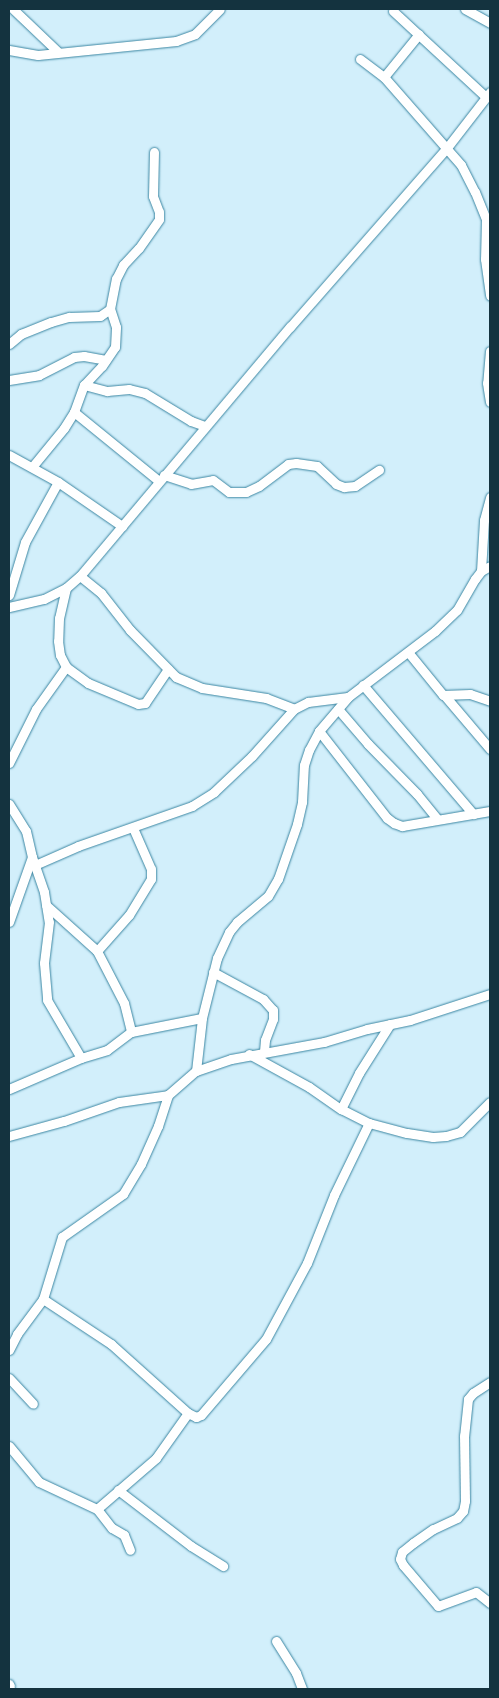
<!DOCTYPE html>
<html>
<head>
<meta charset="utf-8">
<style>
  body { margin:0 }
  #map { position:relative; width:499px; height:1698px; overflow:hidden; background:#d2effb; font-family:"PT Serif",serif }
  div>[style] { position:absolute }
  .roads { filter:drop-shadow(0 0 1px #3b86a2) drop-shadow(0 0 1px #3b86a2) }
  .street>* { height:9px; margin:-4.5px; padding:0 4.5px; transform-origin:4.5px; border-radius:4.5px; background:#fff }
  span { translate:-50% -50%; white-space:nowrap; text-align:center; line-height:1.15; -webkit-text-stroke:5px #f6f6f6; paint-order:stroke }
  .frame { position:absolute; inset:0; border:10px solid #14333f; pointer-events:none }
</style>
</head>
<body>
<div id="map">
  <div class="roads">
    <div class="street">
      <div style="left:13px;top:9px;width:62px;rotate:43.7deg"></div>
      <div style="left:465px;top:9px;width:29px;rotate:29deg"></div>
      <div style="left:393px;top:11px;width:127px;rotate:42.8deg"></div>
      <div style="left:9px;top:50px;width:29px;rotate:10deg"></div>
      <div style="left:38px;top:55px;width:139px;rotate:-5.8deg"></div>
      <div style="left:176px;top:41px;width:20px;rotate:-20deg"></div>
      <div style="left:195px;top:34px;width:35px;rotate:-45deg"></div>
      <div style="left:360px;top:59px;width:30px;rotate:37deg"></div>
      <div style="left:384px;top:77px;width:117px;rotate:48.8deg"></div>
      <div style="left:461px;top:165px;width:30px;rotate:63deg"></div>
      <div style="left:475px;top:192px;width:29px;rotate:68deg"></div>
      <div style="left:486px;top:219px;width:40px;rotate:91.4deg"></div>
      <div style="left:485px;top:259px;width:37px;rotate:82deg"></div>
      <div style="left:384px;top:77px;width:55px;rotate:-50.9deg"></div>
      <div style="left:9px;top:344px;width:16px;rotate:-40deg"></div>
      <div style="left:21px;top:334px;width:32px;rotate:-22deg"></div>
      <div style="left:51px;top:322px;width:19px;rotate:-16deg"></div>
      <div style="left:69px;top:317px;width:31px;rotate:-2deg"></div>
      <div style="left:100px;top:316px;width:12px;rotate:-35deg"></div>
      <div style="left:110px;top:309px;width:31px;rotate:-79deg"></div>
      <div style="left:116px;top:279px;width:16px;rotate:-63deg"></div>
      <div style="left:123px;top:265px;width:23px;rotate:-47deg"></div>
      <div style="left:139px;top:248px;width:35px;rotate:-55deg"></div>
      <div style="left:159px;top:219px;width:7px;rotate:-90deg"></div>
      <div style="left:159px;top:212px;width:17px;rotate:-111deg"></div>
      <div style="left:153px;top:196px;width:44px;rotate:-88.7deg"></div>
      <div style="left:490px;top:351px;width:32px;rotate:95deg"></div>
      <div style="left:487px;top:383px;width:19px;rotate:81deg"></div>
      <div style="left:9px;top:380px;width:30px;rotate:-9deg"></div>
      <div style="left:39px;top:375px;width:39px;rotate:-27deg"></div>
      <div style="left:74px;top:357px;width:10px;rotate:-6deg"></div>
      <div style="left:84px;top:356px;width:22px;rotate:10deg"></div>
      <div style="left:84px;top:385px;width:24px;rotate:15deg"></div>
      <div style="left:107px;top:391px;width:22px;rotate:-5deg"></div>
      <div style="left:129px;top:389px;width:16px;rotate:14deg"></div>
      <div style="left:145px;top:393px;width:54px;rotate:31.3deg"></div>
      <div style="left:191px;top:421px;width:15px;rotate:20deg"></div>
      <div style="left:74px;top:412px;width:109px;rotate:39.1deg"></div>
      <div style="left:9px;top:455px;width:56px;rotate:28.9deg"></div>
      <div style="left:58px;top:482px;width:78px;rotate:34.5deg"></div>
      <div style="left:32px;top:467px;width:50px;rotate:-50.6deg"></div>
      <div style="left:64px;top:428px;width:19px;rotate:-58deg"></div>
      <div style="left:74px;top:412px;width:29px;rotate:-70deg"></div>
      <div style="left:84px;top:385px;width:26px;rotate:-47deg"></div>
      <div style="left:102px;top:366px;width:23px;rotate:-56deg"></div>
      <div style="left:115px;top:347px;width:20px;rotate:-87deg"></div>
      <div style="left:116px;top:327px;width:19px;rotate:-108deg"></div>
      <div style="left:164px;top:475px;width:28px;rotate:18deg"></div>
      <div style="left:191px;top:484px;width:22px;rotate:-10deg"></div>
      <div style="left:213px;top:480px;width:20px;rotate:37deg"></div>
      <div style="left:229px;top:492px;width:17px"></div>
      <div style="left:246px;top:492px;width:14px;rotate:-25deg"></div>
      <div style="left:259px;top:486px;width:36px;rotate:-37deg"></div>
      <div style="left:288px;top:464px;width:8px;rotate:-7deg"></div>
      <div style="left:296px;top:463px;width:21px;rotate:8deg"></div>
      <div style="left:317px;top:466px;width:26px;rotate:43deg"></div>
      <div style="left:336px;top:484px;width:9px;rotate:21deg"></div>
      <div style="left:344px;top:487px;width:11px;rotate:-5deg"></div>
      <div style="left:355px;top:486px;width:29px;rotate:-34deg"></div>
      <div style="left:481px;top:571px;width:51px;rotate:-86.6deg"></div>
      <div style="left:484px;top:520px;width:24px;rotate:-75deg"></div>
      <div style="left:80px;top:576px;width:27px;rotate:39deg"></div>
      <div style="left:101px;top:593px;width:47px;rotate:51.9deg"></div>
      <div style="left:130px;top:630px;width:66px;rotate:45.6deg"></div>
      <div style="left:176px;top:677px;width:28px;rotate:23deg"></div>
      <div style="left:202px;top:688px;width:65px;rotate:8.9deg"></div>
      <div style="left:266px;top:698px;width:30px;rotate:21deg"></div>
      <div style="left:66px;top:588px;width:31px;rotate:103deg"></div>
      <div style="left:59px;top:618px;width:23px;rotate:92deg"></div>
      <div style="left:58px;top:641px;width:14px;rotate:82deg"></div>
      <div style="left:60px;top:655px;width:13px;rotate:63deg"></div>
      <div style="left:66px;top:667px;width:27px;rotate:36deg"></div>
      <div style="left:88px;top:683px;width:54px;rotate:22.8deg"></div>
      <div style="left:138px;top:704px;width:7px;rotate:-8deg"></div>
      <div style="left:145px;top:703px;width:41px;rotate:-55.9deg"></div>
      <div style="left:9px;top:595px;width:55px;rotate:-73.2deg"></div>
      <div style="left:25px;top:542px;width:68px;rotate:-61.2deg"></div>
      <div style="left:9px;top:607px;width:36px;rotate:-13deg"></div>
      <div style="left:44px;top:599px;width:25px;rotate:-27deg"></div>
      <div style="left:66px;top:588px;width:18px;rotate:-41deg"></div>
      <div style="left:80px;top:576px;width:326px;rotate:-49.9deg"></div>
      <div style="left:290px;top:327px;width:237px;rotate:-48.8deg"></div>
      <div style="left:446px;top:149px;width:72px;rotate:-52.3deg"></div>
      <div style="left:408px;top:652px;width:55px;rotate:50.9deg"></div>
      <div style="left:443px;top:695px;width:27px;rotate:-2deg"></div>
      <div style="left:470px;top:694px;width:21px;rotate:19deg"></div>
      <div style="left:363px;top:685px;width:170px;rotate:49.5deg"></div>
      <div style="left:445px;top:696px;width:70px;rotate:49.7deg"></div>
      <div style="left:338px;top:709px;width:46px;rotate:49.4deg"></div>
      <div style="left:368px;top:744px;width:70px;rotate:45.6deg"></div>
      <div style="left:417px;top:794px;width:32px;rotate:51deg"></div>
      <div style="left:319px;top:731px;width:110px;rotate:52deg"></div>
      <div style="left:387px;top:818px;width:9px;rotate:36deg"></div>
      <div style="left:394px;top:823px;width:9px;rotate:21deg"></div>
      <div style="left:402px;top:826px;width:89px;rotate:-9.7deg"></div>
      <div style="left:9px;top:763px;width:60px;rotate:-63.4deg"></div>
      <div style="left:36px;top:709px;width:52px;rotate:-54.5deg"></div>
      <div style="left:9px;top:804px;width:32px;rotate:58deg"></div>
      <div style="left:26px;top:831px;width:27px;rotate:77deg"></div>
      <div style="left:32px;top:857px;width:69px;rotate:109.5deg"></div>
      <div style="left:32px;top:857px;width:37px;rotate:71deg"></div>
      <div style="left:44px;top:892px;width:30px;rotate:81deg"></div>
      <div style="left:49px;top:922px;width:41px;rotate:97deg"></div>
      <div style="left:44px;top:963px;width:37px;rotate:85deg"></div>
      <div style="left:47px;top:1000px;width:67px;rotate:59.6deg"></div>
      <div style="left:35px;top:865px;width:47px;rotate:-23.8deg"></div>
      <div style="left:78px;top:846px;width:121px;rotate:-19.3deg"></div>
      <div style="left:192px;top:806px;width:26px;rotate:-32deg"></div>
      <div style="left:214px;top:792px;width:52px;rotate:-43.5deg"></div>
      <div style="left:252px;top:756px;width:63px;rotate:-48.2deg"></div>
      <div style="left:294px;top:709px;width:16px;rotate:-27deg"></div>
      <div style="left:308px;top:702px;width:40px;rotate:-7.1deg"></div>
      <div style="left:46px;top:905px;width:69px;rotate:42deg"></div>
      <div style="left:97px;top:951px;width:59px;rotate:62.6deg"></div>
      <div style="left:124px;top:1003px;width:30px;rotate:76deg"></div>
      <div style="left:97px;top:951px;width:48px;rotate:-48.4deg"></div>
      <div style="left:129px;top:915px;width:42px;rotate:-58.6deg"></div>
      <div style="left:151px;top:879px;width:10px;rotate:-90deg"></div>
      <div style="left:151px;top:869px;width:45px;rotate:-113.7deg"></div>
      <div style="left:213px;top:972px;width:57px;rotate:28.4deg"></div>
      <div style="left:263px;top:999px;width:15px;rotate:48deg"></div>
      <div style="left:273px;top:1010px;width:9px;rotate:90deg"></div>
      <div style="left:273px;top:1019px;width:22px;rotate:111deg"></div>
      <div style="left:265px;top:1040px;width:11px;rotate:95deg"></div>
      <div style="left:249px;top:1054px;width:68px;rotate:28.8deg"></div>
      <div style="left:309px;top:1087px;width:39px;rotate:35deg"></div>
      <div style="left:341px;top:1109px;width:31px;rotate:27deg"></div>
      <div style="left:369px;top:1123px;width:39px;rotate:15deg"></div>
      <div style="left:407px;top:1133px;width:26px;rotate:9deg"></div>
      <div style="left:433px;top:1137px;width:13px;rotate:-4deg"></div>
      <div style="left:446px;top:1136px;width:15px;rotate:-16deg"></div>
      <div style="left:460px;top:1132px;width:42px;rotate:-45deg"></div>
      <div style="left:196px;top:1071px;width:53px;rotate:-83.5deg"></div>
      <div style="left:202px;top:1018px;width:62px;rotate:-76deg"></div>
      <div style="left:217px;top:958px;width:29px;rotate:-65deg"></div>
      <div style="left:229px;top:932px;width:13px;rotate:-51deg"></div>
      <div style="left:237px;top:922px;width:40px;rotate:-40deg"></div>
      <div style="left:268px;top:896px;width:20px;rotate:-60deg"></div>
      <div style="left:278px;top:879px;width:58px;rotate:-70.9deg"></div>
      <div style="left:297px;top:824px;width:23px;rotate:-77deg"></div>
      <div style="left:302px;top:802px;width:37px;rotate:-87deg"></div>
      <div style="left:304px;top:765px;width:16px;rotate:-72deg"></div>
      <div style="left:309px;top:750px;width:21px;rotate:-62deg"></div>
      <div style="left:319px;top:731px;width:45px;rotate:-49.5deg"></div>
      <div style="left:348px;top:697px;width:109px;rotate:-37.2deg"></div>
      <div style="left:435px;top:631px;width:30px;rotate:-44deg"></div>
      <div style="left:457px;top:610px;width:36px;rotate:-60deg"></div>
      <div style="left:475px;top:579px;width:10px;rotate:-53deg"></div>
      <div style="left:481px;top:571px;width:10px;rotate:-29deg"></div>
      <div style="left:9px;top:1089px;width:78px;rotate:-23.3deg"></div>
      <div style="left:81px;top:1058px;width:27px;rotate:-17deg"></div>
      <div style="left:107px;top:1050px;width:30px;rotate:-37deg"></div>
      <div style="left:131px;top:1032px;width:72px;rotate:-11.2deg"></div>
      <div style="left:341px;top:1109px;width:40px;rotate:-63.4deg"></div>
      <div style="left:359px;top:1073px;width:58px;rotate:-57.7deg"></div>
      <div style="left:9px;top:1136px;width:57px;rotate:-15.3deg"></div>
      <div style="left:64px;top:1121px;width:58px;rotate:-19.1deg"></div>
      <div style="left:119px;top:1102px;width:49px;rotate:-8.1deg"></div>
      <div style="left:43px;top:1299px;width:82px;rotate:33.5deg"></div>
      <div style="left:111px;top:1344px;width:103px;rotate:41.9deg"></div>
      <div style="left:188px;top:1413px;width:9px;rotate:27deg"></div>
      <div style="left:196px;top:1417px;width:5px;rotate:-22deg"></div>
      <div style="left:201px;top:1415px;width:100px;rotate:-49.5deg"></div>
      <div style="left:266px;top:1339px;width:86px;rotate:-61.7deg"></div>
      <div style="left:307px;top:1263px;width:73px;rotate:-68.3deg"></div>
      <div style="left:334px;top:1195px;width:80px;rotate:-64.1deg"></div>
      <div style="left:9px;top:1350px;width:18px;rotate:-63deg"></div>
      <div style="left:17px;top:1334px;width:44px;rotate:-53.4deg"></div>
      <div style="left:43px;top:1299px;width:65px;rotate:-73deg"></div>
      <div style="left:62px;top:1237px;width:75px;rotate:-35.2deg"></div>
      <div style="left:123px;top:1194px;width:35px;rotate:-59deg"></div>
      <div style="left:141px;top:1164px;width:42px;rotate:-65.9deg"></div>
      <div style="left:158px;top:1126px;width:33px;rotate:-72deg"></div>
      <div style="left:168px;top:1095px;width:37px;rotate:-41deg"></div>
      <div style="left:196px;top:1071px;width:37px;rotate:-19deg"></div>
      <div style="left:231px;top:1059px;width:95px;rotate:-10.4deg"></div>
      <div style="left:324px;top:1042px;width:45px;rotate:-16.8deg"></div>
      <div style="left:367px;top:1029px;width:44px;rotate:-11.8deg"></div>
      <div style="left:410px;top:1020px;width:84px;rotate:-18deg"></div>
      <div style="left:9px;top:1378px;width:35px;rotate:47deg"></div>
      <div style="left:490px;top:1382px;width:20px;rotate:147deg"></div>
      <div style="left:473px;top:1393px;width:8px;rotate:130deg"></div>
      <div style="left:468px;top:1399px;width:37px;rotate:96deg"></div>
      <div style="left:464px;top:1436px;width:65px;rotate:89.1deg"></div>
      <div style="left:465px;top:1501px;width:10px;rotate:101deg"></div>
      <div style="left:463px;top:1511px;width:9px;rotate:131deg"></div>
      <div style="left:457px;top:1518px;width:26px;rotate:155deg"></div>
      <div style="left:433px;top:1529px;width:24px;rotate:145deg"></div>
      <div style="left:413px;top:1543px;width:14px;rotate:141deg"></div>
      <div style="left:402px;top:1552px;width:7px;rotate:106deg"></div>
      <div style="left:400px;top:1559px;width:7px;rotate:63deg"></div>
      <div style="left:403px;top:1565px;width:54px;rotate:49.5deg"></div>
      <div style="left:438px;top:1606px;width:40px;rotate:-20.2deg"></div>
      <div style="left:476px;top:1592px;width:18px;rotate:38deg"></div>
      <div style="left:9px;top:1446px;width:47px;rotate:50.2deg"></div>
      <div style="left:39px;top:1482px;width:64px;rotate:25deg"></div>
      <div style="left:97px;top:1509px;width:24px;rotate:52deg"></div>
      <div style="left:112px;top:1528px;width:14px;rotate:30deg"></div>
      <div style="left:124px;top:1535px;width:16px;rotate:68deg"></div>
      <div style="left:118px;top:1490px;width:92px;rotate:37.5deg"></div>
      <div style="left:191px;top:1546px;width:38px;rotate:32deg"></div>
      <div style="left:97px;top:1509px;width:78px;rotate:-40.8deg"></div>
      <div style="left:156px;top:1458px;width:55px;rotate:-54.6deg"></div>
      <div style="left:276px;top:1641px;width:38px;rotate:58deg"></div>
      <div style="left:296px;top:1673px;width:17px;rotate:69deg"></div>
      <div style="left:9px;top:1684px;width:2px;rotate:63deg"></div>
    </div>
  </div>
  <div class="frame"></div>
</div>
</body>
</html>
